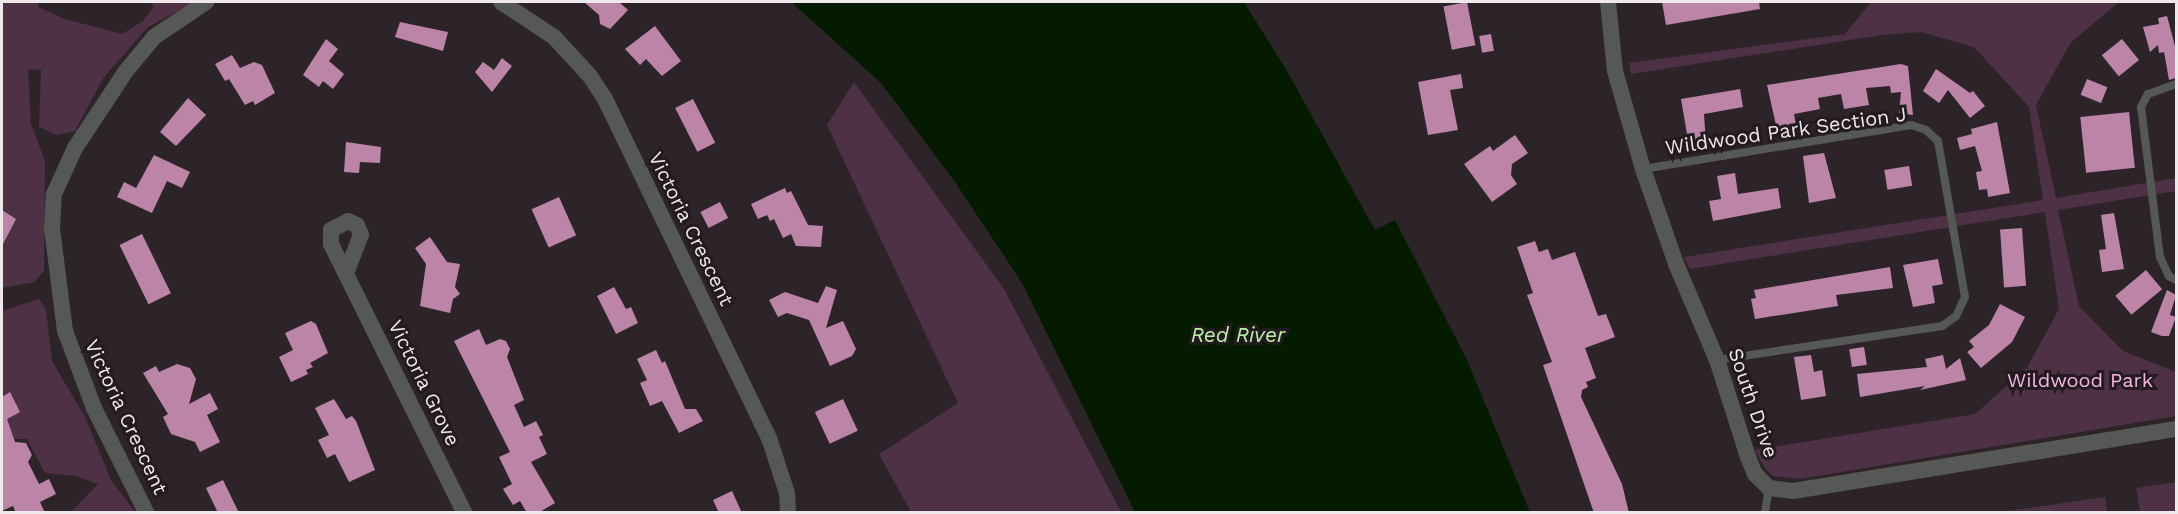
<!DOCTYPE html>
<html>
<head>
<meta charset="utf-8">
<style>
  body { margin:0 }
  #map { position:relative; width:2178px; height:514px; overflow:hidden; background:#2d242a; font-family:"Work Sans",sans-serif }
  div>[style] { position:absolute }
  .green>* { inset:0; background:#4e3144 }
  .water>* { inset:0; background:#041b00 }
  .building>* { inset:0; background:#bc85a8; transform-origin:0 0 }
  .lane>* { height:8px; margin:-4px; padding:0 4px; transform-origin:4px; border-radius:4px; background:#555854 }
  .street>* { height:16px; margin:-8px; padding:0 8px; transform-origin:8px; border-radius:8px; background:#555854 }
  span { translate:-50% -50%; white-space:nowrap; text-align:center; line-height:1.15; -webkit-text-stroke:6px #231b20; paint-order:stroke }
  .street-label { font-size:20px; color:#efe9ec }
  .park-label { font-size:20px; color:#f6b6df }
  .water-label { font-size:21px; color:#baf0a6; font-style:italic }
  .frame { position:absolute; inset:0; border:3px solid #efe9ec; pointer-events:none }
</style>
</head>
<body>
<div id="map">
  <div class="green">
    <div style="clip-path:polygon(2px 2px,38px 2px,38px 7px,65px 19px,122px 34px,143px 21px,154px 6px,149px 2px,194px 2px,148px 27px,104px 77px,75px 131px,57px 135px,39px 127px,41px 70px,28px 69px,31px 124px,45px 161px,44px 271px,34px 282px,2px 288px)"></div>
    <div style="clip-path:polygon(1871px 2px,2119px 2px,2071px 42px,2036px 105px,2056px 198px,2176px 178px,2176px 191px,2058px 210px,2079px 306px,2123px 351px,2176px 372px,2176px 416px,1800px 479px,1773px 476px,1764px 467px,1755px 450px,1975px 414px,2027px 368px,2059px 309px,2045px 212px,1690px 269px,1684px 257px,2043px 200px,2029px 107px,1974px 47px,1921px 32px,1882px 35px,1631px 74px,1629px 63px,1845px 34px)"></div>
    <div style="clip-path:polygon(854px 82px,1004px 289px,1121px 512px,911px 512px,879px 454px,958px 403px,827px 125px)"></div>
    <div style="clip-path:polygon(39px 299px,46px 310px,52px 361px,85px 417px,111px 480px,135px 512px,71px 512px,98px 484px,76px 476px,45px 473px,27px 439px,2px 439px,2px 311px)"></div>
    <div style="clip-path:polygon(2176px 482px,2176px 512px,2140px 512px,2136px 488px)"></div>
    <div style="clip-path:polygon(2105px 497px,2107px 512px,2001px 512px)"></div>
  </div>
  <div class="water">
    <div style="clip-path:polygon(791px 2px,1244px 2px,1287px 71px,1375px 230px,1395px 220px,1467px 360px,1530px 512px,1135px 512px,1022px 283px,955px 182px,881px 83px)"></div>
  </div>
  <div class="building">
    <div style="clip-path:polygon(584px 2px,619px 2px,628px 10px,610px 29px,600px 24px,599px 15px)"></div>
    <div style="left:1467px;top:2px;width:44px;height:24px;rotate:79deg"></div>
    <div style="clip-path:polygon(1662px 2px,1759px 2px,1760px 9px,1666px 25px)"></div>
    <div style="clip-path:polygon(2167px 16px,2176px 50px,2176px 78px,2169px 80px,2164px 52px,2159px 53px,2158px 45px,2150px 52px,2143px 27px,2159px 24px,2158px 18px)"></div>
    <div style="clip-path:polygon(400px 22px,448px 32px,443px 51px,395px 37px)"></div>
    <div style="clip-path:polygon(655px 26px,681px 61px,662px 76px,646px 59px,640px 65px,625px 49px)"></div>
    <div style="left:1491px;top:34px;width:17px;height:12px;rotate:80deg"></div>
    <div style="clip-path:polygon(326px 39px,338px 49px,329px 61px,344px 74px,333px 89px,323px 81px,319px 87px,303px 75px)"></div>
    <div style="left:2122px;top:39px;width:27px;height:26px;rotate:51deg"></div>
    <div style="clip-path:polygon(232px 55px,240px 68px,254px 62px,262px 65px,275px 93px,255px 105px,253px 101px,245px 105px,229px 79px,225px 81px,215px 64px)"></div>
    <div style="clip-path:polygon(502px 58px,512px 66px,492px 92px,475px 72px,483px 62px,494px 70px)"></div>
    <div style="clip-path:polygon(1901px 64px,1908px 66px,1913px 115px,1899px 113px,1901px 92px,1891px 93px,1890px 86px,1866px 88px,1869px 105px,1844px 109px,1841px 94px,1818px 98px,1820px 109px,1794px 114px,1797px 131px,1778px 134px,1767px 85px)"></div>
    <div style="clip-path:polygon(1936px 69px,1970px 93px,1973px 91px,1985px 106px,1970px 118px,1948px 90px,1939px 103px,1923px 91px)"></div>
    <div style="clip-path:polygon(1461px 74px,1463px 88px,1450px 90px,1458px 130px,1428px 135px,1418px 82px)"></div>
    <div style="left:2087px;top:79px;width:22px;height:17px;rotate:22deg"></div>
    <div style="clip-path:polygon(1740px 89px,1743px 107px,1704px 114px,1706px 143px,1689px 146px,1681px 99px)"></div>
    <div style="clip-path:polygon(188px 98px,206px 115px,176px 146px,160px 132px)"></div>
    <div style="left:693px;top:99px;width:49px;height:20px;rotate:63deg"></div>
    <div style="left:2129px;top:112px;width:56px;height:49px;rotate:84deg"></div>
    <div style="clip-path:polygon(1997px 122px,2010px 193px,1988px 197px,1987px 189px,1979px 190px,1976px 172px,1982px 171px,1975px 146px,1960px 150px,1957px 138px,1972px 134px,1971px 129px)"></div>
    <div style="clip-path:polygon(1515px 135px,1528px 153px,1512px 164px,1511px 175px,1517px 184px,1492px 202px,1464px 164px,1490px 146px,1493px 151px)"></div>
    <div style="clip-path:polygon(346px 142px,381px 147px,380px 163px,360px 162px,359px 173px,344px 172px)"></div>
    <div style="clip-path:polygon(1824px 153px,1836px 198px,1809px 203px,1803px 156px)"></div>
    <div style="clip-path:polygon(154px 155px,190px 172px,182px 188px,167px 181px,152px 213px,117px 197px,124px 182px,136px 188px)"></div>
    <div style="left:1909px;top:166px;width:20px;height:25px;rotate:81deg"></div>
    <div style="clip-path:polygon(1735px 173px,1738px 194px,1778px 188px,1781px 208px,1713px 221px,1709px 201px,1721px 199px,1717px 176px)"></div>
    <div style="clip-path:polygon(785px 188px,787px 193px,791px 191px,808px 225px,823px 226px,821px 247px,796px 246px,791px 234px,783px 238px,774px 219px,770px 221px,767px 215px,758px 219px,751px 204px)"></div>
    <div style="left:559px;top:197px;width:42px;height:30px;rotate:66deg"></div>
    <div style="left:720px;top:202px;width:18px;height:22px;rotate:63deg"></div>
    <div style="clip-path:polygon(2px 210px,16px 219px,2px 246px)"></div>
    <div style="clip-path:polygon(2114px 213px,2124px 269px,2102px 272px,2099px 250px,2106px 249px,2101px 215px)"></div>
    <div style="left:2022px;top:228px;width:58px;height:22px;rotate:86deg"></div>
    <div style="left:142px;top:234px;width:66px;height:25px;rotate:64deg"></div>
    <div style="clip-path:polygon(430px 237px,447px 262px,460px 264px,455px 287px,460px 294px,453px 299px,450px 313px,420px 306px,426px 264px,415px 248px)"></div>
    <div style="clip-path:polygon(1535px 241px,1539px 252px,1548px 249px,1552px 260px,1575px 252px,1598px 316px,1606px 314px,1615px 337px,1585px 348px,1596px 378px,1586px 382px,1588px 387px,1582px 390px,1581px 397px,1622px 484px,1629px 513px,1594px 513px,1543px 365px,1552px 362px,1527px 295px,1533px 293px,1517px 247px)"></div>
    <div style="clip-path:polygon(1938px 259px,1943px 284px,1932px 286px,1935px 303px,1913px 307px,1903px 265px)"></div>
    <div style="clip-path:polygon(1890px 267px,1893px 288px,1836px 295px,1838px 306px,1755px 319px,1751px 299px,1756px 298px,1754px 290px)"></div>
    <div style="left:2146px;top:270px;width:25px;height:40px;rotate:50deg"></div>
    <div style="clip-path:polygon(826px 286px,837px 290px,826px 328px,843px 321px,856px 349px,852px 356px,830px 366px,809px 320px,787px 313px,778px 317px,769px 300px,785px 292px,818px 303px)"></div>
    <div style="clip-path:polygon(614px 287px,626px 309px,631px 307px,638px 323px,616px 334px,597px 296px)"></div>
    <div style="clip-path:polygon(2167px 290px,2176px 295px,2170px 315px,2176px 317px,2169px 336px,2162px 336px,2151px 332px)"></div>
    <div style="clip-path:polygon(2000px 304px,2025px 317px,2012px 342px,1981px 368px,1967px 352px,1974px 347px,1969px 341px,1989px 325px)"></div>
    <div style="clip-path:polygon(311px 321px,316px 324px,328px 353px,310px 363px,313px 367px,306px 370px,308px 374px,291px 382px,279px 357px,293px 350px,285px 333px)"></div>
    <div style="clip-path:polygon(479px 329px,486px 345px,500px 339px,506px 341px,510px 349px,507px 357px,524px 400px,514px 405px,524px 427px,536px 421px,543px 435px,539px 437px,547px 454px,531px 462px,555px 503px,538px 513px,527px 513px,520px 501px,513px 505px,503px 489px,512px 484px,499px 457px,510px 452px,454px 341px)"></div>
    <div style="left:1864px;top:347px;width:18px;height:15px;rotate:81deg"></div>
    <div style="clip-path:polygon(656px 350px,662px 363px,665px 361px,685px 409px,696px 409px,703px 421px,679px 433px,662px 401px,650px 406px,640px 383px,647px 380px,637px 359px)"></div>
    <div style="clip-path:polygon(1811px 355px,1814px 372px,1822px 370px,1826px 396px,1801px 400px,1794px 357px)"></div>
    <div style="clip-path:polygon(1943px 355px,1946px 369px,1960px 358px,1966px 380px,1920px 390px,1925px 386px,1860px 397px,1857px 374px,1927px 367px,1925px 359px)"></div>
    <div style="clip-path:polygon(177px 364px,190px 368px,196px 379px,189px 404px,210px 393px,218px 409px,207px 415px,220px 442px,200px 452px,195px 442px,171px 434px,163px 417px,168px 414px,143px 373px,156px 366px,159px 372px)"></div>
    <div style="clip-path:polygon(10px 392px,20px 412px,7px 419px,15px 442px,26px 443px,32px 455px,28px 462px,39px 484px,49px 479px,56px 494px,40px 502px,45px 513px,16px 513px,13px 506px,2px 511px,2px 397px)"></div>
    <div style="clip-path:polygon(334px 399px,346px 419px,352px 416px,356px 421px,375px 470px,349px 482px,335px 454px,327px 458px,318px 440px,329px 435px,315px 408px)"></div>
    <div style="left:843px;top:399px;width:35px;height:31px;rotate:65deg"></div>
    <div style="clip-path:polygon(223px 480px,239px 513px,218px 513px,206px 488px)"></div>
    <div style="clip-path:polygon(732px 491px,742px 513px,719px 513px,713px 500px)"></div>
  </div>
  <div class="lane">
    <div style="left:2176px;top:84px;width:30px;rotate:160deg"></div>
    <div style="left:2148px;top:94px;width:15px;rotate:118deg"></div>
    <div style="left:2141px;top:107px;width:151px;rotate:82.8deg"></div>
    <div style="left:2160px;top:257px;width:21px;rotate:65deg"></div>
    <div style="left:2169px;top:276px;width:8px;rotate:30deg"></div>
    <div style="left:1643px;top:169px;width:272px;rotate:-9.3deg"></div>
    <div style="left:1911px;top:125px;width:16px;rotate:18deg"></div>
    <div style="left:1926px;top:130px;width:16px;rotate:43deg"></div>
    <div style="left:1938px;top:141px;width:158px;rotate:80.2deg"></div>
    <div style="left:1965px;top:297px;width:21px;rotate:115deg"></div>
    <div style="left:1956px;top:316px;width:17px;rotate:144deg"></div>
    <div style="left:1942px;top:326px;width:228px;rotate:171.4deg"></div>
    <div style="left:1765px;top:512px;width:24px;rotate:-81deg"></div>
  </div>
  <div class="street">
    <div style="left:501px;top:2px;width:64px;rotate:33.4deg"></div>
    <div style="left:554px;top:37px;width:53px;rotate:47.3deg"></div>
    <div style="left:590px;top:76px;width:27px;rotate:57deg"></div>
    <div style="left:605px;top:99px;width:377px;rotate:64.2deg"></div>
    <div style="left:769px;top:438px;width:58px;rotate:71.9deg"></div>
    <div style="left:787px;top:493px;width:19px;rotate:87deg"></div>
    <div style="left:1608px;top:2px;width:69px;rotate:84.2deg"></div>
    <div style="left:1615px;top:71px;width:102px;rotate:74.1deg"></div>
    <div style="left:1643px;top:169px;width:101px;rotate:70.8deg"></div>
    <div style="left:1676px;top:264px;width:104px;rotate:66.9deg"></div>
    <div style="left:1717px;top:360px;width:102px;rotate:72.3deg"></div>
    <div style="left:1748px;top:457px;width:18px;rotate:68deg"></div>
    <div style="left:1755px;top:474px;width:20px;rotate:45deg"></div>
    <div style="left:1769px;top:488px;width:24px;rotate:7deg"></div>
    <div style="left:1793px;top:491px;width:388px;rotate:-9.2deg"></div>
    <div style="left:347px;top:271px;width:39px;rotate:-69deg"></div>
    <div style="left:361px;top:235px;width:11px;rotate:-112deg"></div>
    <div style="left:357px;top:225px;width:10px;rotate:-156deg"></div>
    <div style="left:348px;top:221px;width:19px;rotate:152deg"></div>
    <div style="left:331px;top:230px;width:14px;rotate:90deg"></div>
    <div style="left:331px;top:244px;width:299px;rotate:63.6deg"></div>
    <div style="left:146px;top:512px;width:116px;rotate:-116.6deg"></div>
    <div style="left:94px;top:408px;width:82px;rotate:-110.6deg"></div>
    <div style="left:65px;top:331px;width:104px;rotate:-97.2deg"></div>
    <div style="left:52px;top:228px;width:34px;rotate:-87deg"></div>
    <div style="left:54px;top:194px;width:51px;rotate:-65.5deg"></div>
    <div style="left:75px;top:148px;width:92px;rotate:-56.5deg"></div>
    <div style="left:126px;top:71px;width:44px;rotate:-50.5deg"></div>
    <div style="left:154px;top:37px;width:63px;rotate:-33.9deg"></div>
  </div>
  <div class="street-label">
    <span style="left:1786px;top:131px;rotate:-8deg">Wildwood Park Section J</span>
    <span style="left:691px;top:229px;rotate:64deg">Victoria Crescent</span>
    <span style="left:424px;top:383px;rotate:64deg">Victoria Grove</span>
    <span style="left:1753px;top:403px;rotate:71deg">South Drive</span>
    <span style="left:126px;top:417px;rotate:65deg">Victoria Crescent</span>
  </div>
  <div class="park-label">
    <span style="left:2080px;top:380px">Wildwood Park</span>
  </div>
  <div class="water-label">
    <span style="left:1238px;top:335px">Red River</span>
  </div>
  <div class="frame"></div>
</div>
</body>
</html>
